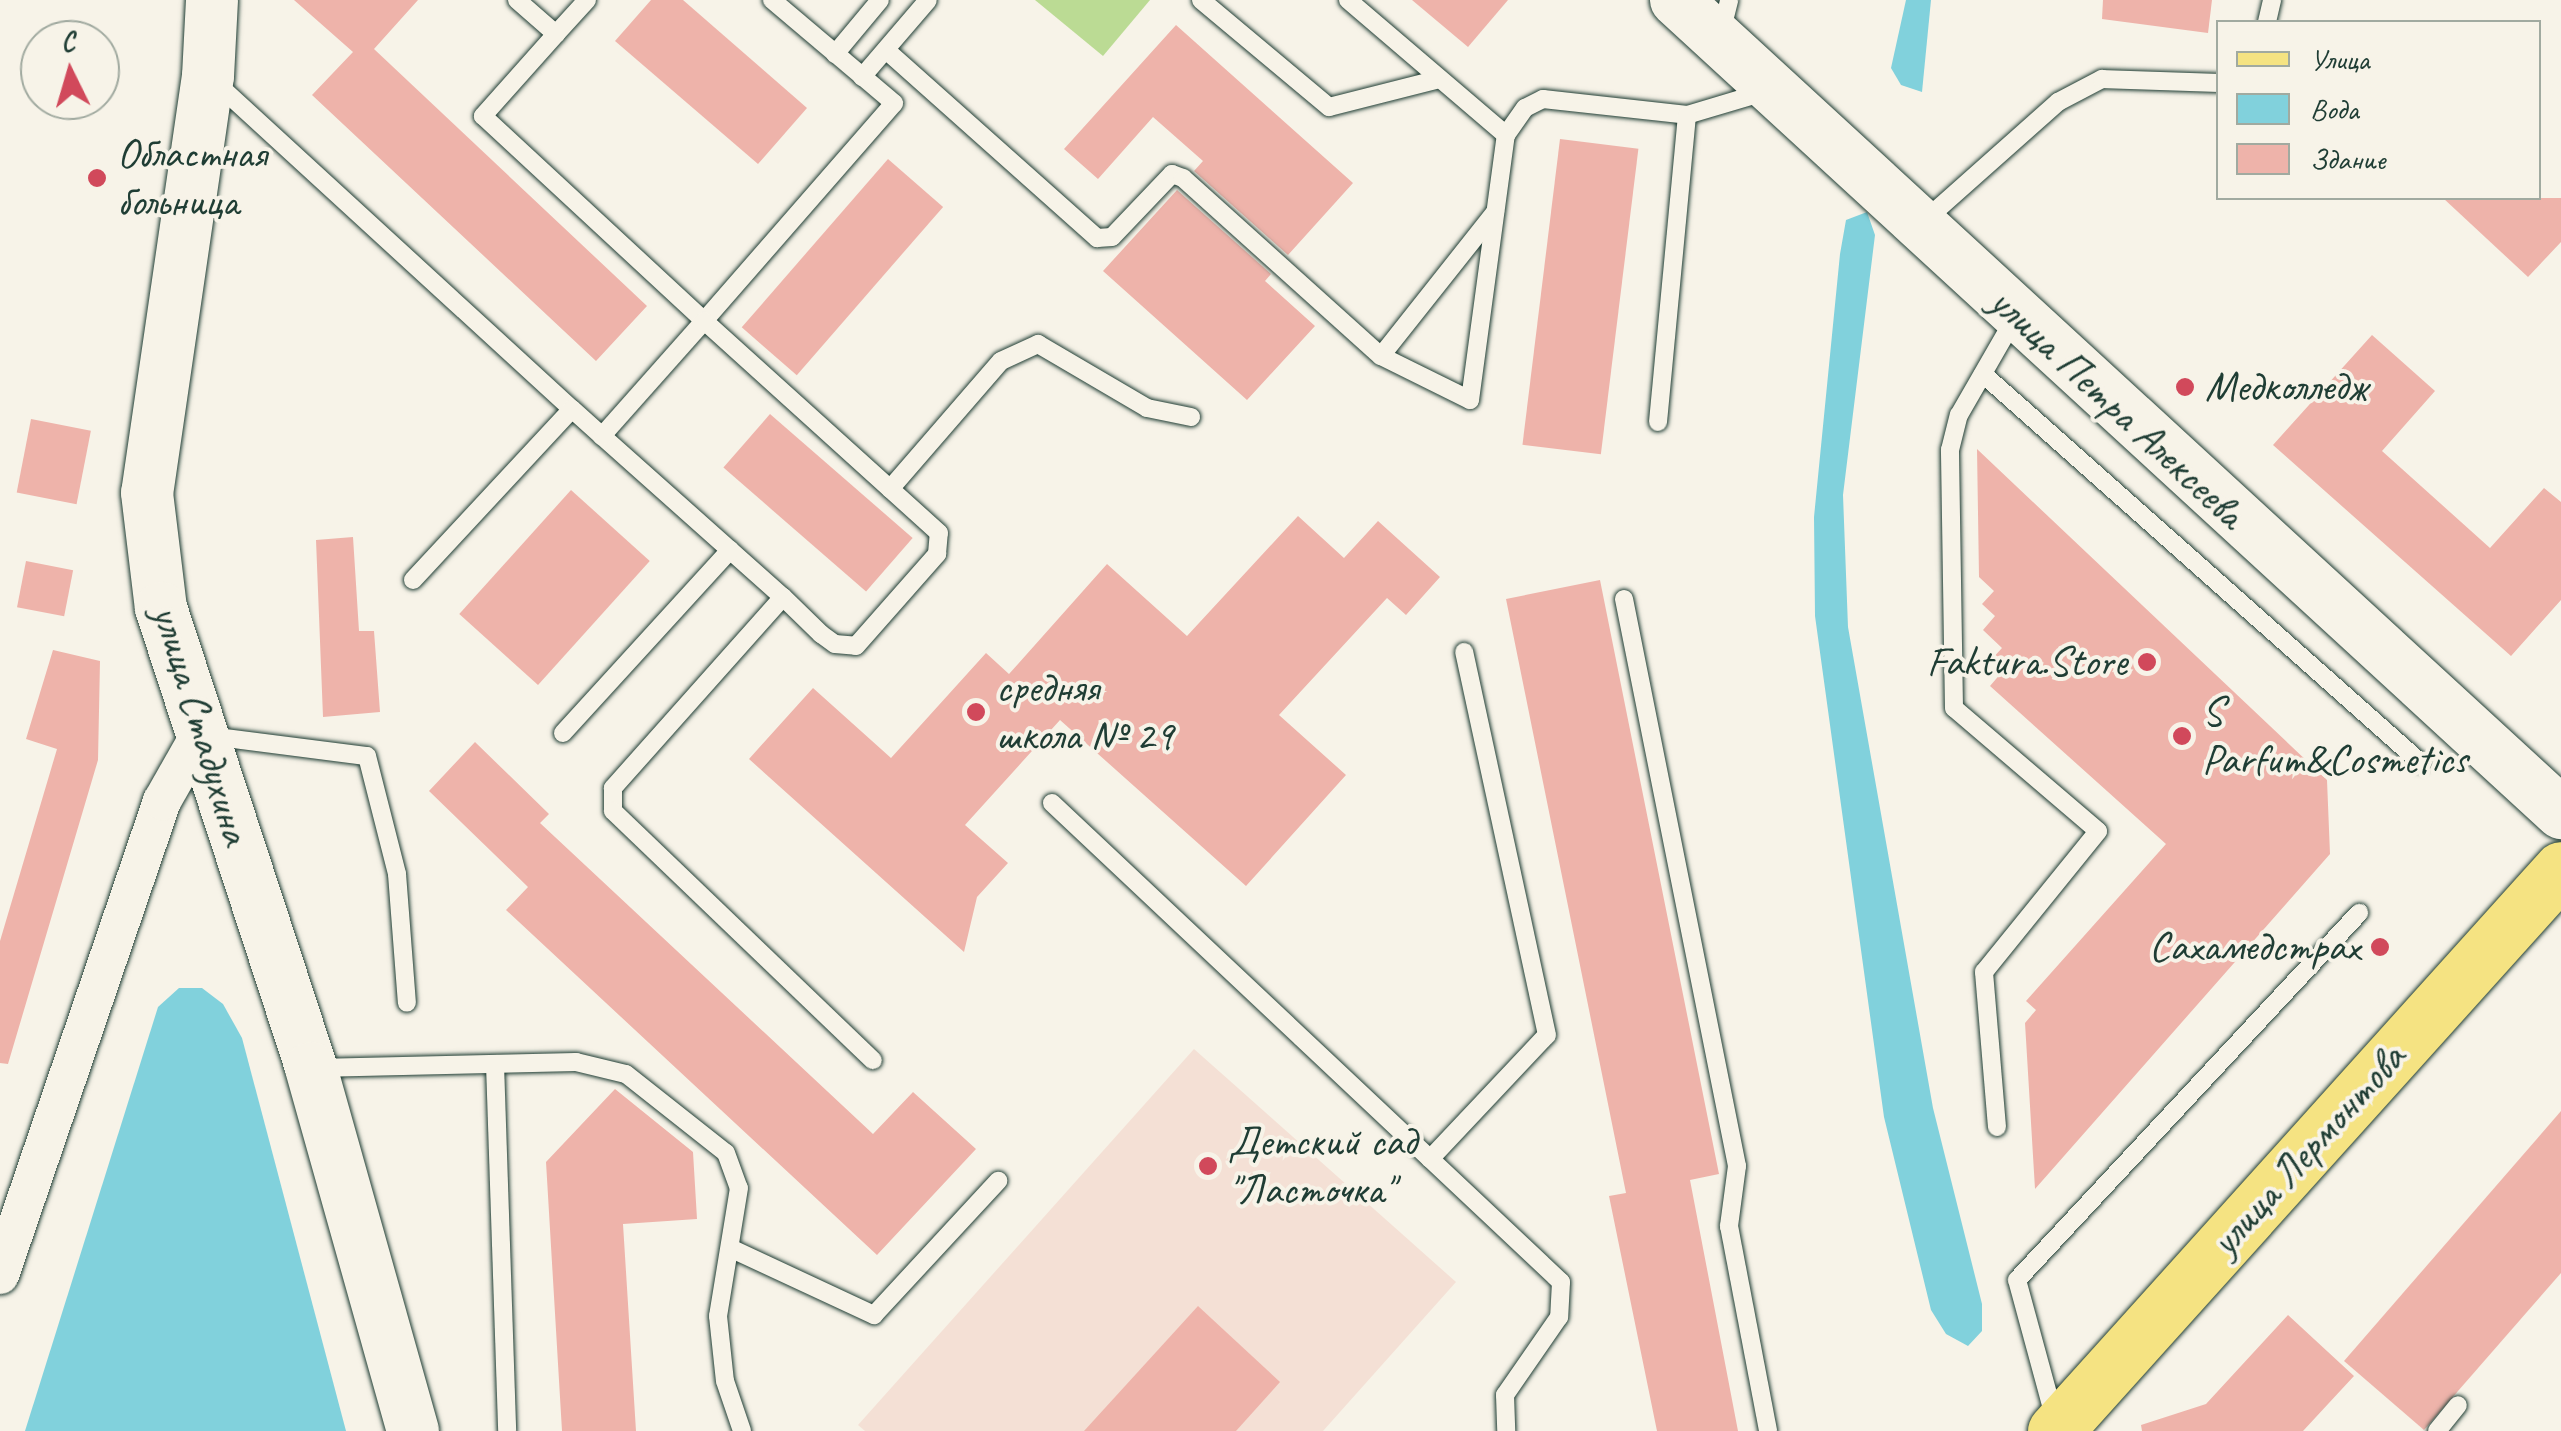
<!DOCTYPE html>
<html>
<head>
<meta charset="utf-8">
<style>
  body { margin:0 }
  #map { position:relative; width:2561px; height:1431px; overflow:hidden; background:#f7f3e8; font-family:Caveat,sans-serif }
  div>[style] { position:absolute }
  .built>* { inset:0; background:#f4e0d5 }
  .green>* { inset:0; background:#bbdb94 }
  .water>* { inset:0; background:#81d1dc }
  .building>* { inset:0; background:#eeb3aa; transform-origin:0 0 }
  .roads { filter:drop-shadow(0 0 2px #1f3d34) drop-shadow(0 0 2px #1f3d34) }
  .lane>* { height:18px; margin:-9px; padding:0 9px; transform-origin:9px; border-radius:9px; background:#f7f3e8 }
  .street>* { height:38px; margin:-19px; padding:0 19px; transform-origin:19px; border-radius:19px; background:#f7f3e8 }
  .secondary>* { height:52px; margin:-26px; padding:0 26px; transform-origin:26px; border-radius:26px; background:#f7f3e8 }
  .primary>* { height:55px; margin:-27.5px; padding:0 27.5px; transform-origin:27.5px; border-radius:27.5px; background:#f5e382 }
  .dots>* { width:28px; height:28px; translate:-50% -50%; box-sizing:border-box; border:5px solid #f7f3e8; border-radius:50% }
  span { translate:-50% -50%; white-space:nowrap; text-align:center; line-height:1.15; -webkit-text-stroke:8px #f7f3e8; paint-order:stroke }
  .poi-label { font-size:42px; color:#1f3d34 }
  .left { translate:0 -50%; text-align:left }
  .right { translate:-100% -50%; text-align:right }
  .street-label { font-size:42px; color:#1f3d34 }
  .legend { position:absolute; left:2216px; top:20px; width:325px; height:180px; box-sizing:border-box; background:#f7f3e8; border:2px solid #a1aaa0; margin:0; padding:12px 18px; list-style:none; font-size:30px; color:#1f3d34 }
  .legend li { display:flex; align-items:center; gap:20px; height:50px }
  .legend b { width:50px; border:2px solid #a1aaa0 }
  .north { position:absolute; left:20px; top:20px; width:100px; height:100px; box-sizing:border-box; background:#f7f3e8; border:2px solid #a1aaa0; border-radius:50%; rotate:355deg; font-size:28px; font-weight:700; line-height:40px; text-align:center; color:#1f3d34 }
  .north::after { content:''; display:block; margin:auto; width:35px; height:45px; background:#d1495b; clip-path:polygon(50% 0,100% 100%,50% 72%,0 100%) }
</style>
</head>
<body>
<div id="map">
  <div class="built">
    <div style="clip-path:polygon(1194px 1049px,1456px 1282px,1323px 1431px,865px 1431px,858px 1425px)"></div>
  </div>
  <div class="green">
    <div style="clip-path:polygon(1035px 0,1150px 0,1103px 56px)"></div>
  </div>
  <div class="water">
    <div style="clip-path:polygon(1906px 0,1931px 0,1922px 92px,1901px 85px,1891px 68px)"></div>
    <div style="clip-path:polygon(1867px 212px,1875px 235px,1843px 495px,1848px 627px,1933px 1108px,1982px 1304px,1982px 1331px,1968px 1346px,1946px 1334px,1931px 1310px,1884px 1117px,1815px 616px,1814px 517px,1840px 254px,1846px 220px)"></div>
    <div style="clip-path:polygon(179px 988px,202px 988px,223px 1004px,242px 1038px,346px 1431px,25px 1431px,158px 1007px)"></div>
  </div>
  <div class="building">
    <div style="clip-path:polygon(294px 0,418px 0,374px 49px,647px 306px,596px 361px,312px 95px,353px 52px)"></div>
    <div style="clip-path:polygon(651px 0,683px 0,807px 108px,758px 164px,615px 41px)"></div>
    <div style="clip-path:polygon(1412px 0,1508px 0,1468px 47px)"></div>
    <div style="clip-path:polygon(2103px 0,2212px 0,2208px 33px,2102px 19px)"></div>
    <div style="clip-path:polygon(1176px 25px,1353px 183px,1288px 255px,1194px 171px,1203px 161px,1153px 117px,1098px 179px,1064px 149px)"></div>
    <div style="left:1560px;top:139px;width:79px;height:308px;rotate:7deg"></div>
    <div style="left:888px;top:159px;width:73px;height:223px;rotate:41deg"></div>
    <div style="clip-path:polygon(1177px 190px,1271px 274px,1265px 281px,1315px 326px,1247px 400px,1103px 271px)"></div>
    <div style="clip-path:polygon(2443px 198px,2561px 198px,2561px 242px,2528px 277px)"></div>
    <div style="clip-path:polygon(2372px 335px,2435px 391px,2382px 451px,2490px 548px,2544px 488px,2561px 502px,2561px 600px,2511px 656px,2273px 445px)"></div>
    <div style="left:770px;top:414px;width:189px;height:71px;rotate:41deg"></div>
    <div style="left:31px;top:419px;width:61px;height:75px;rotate:11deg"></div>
    <div style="clip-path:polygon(1977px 449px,2327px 780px,2330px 854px,2035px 1189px,2025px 1023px,2036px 1010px,2026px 1001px,2166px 844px,1990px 686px,2002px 672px,1990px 661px,2002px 648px,1983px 630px,1995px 616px,1982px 604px,1994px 591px,1979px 577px)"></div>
    <div style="left:571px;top:490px;width:106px;height:167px;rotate:42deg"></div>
    <div style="clip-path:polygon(1298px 516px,1344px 558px,1378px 521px,1440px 577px,1406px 615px,1387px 598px,1279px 715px,1346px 775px,1246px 886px,1060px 720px,965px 825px,1008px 863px,977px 897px,964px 952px,749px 759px,813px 688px,891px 758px,986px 653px,1009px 674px,1107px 564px,1187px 636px)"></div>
    <div style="clip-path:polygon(353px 537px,359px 631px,374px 631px,380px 712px,323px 717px,316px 540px)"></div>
    <div style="left:26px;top:561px;width:48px;height:47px;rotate:11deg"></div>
    <div style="clip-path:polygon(1600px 580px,1719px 1174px,1690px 1180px,1738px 1431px,1657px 1431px,1609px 1196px,1626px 1193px,1506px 599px)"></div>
    <div style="clip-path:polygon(53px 650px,100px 661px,98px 760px,8px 1064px,0 1063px,0 941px,57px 749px,26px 739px)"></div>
    <div style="clip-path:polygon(475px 742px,549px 814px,540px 823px,873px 1134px,913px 1092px,976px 1149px,877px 1255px,506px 910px,528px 887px,429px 791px)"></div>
    <div style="clip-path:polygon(615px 1089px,693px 1152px,697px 1219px,623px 1224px,636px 1431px,562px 1431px,546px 1162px)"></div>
    <div style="clip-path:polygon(2561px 1111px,2561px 1273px,2424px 1430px,2344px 1361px)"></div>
    <div style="clip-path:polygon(1198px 1306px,1280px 1382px,1236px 1431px,1084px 1431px)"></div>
    <div style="clip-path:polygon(2288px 1315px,2354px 1376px,2303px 1431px,2142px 1431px,2141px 1425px,2206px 1404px)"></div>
  </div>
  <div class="roads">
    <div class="lane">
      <div style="left:517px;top:0;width:52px;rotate:41.1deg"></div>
      <div style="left:556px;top:34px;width:110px;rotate:131.7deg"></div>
      <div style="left:483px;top:116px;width:301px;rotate:42.8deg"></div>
      <div style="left:704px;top:321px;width:289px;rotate:-48.9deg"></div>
      <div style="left:894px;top:103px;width:160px;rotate:-139.8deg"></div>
      <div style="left:1201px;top:0;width:167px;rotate:39.9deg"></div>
      <div style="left:1329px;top:107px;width:114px;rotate:-14.2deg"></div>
      <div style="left:1348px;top:0;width:208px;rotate:40.5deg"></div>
      <div style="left:2267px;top:22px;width:23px;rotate:-77deg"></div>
      <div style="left:1721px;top:33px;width:34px;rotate:-76deg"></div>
      <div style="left:556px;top:34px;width:46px;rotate:-47.6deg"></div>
      <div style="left:886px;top:50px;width:283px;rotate:41.7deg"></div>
      <div style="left:1097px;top:238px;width:15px;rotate:-4deg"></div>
      <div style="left:1112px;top:237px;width:87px;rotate:-46.4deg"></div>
      <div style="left:1172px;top:174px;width:12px;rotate:20deg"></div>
      <div style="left:1183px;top:178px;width:266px;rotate:42deg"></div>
      <div style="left:1381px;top:356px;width:99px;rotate:26.3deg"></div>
      <div style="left:1470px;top:400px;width:267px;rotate:-82.3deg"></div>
      <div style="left:1506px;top:135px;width:33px;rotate:-55deg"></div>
      <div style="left:1525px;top:108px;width:20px;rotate:-27deg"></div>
      <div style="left:1543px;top:99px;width:145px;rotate:6.3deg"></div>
      <div style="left:1687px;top:115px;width:80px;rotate:-16.6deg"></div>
      <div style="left:835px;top:54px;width:70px;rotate:-50.2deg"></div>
      <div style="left:862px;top:77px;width:101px;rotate:-49.4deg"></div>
      <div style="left:216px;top:83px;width:483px;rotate:42.5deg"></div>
      <div style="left:572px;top:409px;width:40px;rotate:42deg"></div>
      <div style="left:602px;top:436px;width:242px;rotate:41.7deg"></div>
      <div style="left:783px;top:597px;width:53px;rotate:44.2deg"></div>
      <div style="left:821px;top:634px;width:17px;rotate:36deg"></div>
      <div style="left:835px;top:644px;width:21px;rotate:5deg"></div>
      <div style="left:856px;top:646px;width:123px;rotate:-48.6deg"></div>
      <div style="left:937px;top:554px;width:21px;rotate:-85deg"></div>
      <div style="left:939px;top:533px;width:316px;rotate:-137.9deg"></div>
      <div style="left:704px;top:321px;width:154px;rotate:131.6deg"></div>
      <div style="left:1923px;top:222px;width:181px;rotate:-41.6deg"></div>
      <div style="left:2058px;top:102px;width:50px;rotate:-27.6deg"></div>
      <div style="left:2102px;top:79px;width:116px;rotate:2deg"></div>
      <div style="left:1381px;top:356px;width:184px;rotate:-51.6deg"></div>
      <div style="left:1983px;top:374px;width:586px;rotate:41.61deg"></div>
      <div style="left:1658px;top:422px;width:308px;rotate:-84.6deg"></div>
      <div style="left:890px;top:489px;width:169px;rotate:-49.1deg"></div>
      <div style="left:1001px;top:361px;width:41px;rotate:-24.7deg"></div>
      <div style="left:1038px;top:344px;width:126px;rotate:30.4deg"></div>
      <div style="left:1147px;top:408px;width:45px;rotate:11.6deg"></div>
      <div style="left:413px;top:580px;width:233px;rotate:-47.1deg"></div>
      <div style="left:783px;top:597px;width:256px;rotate:131.7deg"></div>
      <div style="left:613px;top:788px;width:23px;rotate:90deg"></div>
      <div style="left:613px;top:811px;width:360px;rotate:43.8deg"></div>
      <div style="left:1624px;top:599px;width:578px;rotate:78.73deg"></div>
      <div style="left:1737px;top:1166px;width:61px;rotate:97.6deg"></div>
      <div style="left:1729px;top:1226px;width:209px;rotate:79.2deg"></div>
      <div style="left:563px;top:733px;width:248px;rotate:-47.6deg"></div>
      <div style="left:210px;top:736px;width:158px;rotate:7.3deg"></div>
      <div style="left:367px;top:756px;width:122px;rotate:75.7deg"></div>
      <div style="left:397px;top:874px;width:129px;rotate:85.6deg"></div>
      <div style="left:1052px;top:803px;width:699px;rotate:43.26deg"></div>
      <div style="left:1561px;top:1282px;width:35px;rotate:93deg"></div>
      <div style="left:1559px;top:1317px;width:95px;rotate:124.7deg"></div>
      <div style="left:1505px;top:1395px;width:36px;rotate:88deg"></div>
      <div style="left:495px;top:1064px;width:367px;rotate:88.1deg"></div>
      <div style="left:316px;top:1068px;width:260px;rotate:-1.3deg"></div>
      <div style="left:576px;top:1062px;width:51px;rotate:13.5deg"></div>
      <div style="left:626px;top:1074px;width:127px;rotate:38.3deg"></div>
      <div style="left:726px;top:1153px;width:37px;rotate:70deg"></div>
      <div style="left:739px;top:1188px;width:130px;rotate:99.3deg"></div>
      <div style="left:718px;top:1316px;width:65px;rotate:83.9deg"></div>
      <div style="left:725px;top:1381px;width:53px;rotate:71.2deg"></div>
      <div style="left:1997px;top:1127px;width:156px;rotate:-94.8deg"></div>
      <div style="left:1984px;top:972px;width:181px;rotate:-51deg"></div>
      <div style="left:2098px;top:831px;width:189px;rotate:-139.5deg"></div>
      <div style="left:1954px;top:708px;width:258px;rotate:-90.9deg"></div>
      <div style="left:1950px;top:450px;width:36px;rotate:-76deg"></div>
      <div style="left:1959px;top:415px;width:114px;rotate:-60.1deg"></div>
      <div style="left:1430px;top:1159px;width:170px;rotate:-46.7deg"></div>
      <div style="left:1547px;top:1035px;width:392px;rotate:-102.2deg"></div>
      <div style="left:730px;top:1248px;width:159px;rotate:25deg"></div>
      <div style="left:874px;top:1315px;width:183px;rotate:-47.2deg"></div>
      <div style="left:2054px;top:1416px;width:141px;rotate:-105.2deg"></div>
      <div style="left:2017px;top:1280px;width:502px;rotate:-47.02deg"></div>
      <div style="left:2437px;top:1431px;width:33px;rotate:-51deg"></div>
    </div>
    <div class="street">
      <div style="left:0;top:1275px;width:501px;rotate:-71.13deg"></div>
      <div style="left:162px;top:801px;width:77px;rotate:-60.4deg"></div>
    </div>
    <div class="secondary">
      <div style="left:212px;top:0;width:76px;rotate:93deg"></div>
      <div style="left:208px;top:76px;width:421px;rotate:98.3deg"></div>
      <div style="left:147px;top:493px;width:116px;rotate:83.1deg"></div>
      <div style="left:161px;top:608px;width:484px;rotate:71.9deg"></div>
      <div style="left:311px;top:1068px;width:377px;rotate:74.3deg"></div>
      <div style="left:1676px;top:0;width:1202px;rotate:42.57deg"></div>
    </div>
    <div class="primary">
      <div style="left:2055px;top:1431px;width:756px;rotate:-48deg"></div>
    </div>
  </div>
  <div class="dots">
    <div style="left:97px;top:178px;background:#d1495b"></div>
    <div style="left:2185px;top:387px;background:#d1495b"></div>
    <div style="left:2147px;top:662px;background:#d1495b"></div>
    <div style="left:976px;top:712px;background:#d1495b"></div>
    <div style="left:2182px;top:736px;background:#d1495b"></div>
    <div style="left:2380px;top:947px;background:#d1495b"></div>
    <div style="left:1208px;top:1166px;background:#d1495b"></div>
  </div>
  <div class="poi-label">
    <span class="left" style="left:117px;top:178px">Областная<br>больница</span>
    <span class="left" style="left:2205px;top:387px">Медколледж</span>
    <span class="right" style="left:2127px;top:662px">Faktura.Store</span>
    <span class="left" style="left:996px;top:712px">средняя<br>школа № 29</span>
    <span class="left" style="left:2202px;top:736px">S<br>Parfum&amp;Cosmetics</span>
    <span class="right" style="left:2360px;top:947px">Сахамедстрах</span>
    <span class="left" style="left:1228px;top:1166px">Детский сад<br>"Ласточка"</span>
  </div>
  <div class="street-label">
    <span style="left:2117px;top:408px;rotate:43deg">улица Петра Алексеева</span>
    <span style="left:201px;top:725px;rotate:73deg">улица Стадухина</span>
    <span style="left:2308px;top:1150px;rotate:-48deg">улица Лермонтова</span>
  </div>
  <ul class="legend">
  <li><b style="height:12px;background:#f5e382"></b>Улица</li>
  <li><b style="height:28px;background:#81d1dc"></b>Вода</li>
  <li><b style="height:28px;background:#eeb3aa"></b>Здание</li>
  </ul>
  <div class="north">С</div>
</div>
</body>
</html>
